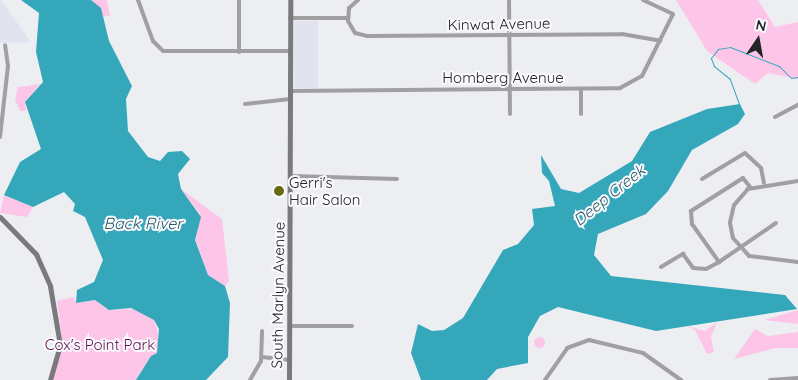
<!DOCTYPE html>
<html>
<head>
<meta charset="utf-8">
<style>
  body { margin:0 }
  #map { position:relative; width:798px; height:380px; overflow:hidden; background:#edeef2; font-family:Quicksand,sans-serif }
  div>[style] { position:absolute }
  .built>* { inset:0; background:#e1e4ef; transform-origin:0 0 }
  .green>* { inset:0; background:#fdc6e8 }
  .round { border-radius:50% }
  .water>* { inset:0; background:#34a8ba }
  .stream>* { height:1px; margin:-0.5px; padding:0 0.5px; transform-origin:0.5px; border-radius:0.5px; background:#34a8ba }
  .street>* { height:4px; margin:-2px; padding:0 2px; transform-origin:2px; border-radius:2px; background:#a09fa1 }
  .secondary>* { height:5px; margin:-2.5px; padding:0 2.5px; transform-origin:2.5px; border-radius:2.5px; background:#7a797c }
  .dots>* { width:14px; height:14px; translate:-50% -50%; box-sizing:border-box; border:2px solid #fafbff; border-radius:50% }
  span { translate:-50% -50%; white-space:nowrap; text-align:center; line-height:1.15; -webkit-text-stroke:4px #fafbff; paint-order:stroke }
  .street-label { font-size:15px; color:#232425 }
  .poi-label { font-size:15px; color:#232425 }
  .left { translate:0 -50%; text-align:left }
  .park-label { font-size:15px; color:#610d4b }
  .water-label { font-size:16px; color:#2c5b64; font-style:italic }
  .north { position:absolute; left:733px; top:15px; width:50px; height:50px; -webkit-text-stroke:4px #fafbff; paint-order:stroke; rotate:12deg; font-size:14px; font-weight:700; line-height:20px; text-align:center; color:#232425 }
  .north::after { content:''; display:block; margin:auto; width:18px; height:22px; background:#232425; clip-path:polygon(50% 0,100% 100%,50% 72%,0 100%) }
</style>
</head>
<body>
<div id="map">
  <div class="built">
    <div style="clip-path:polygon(0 0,1px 0,31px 42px,0 43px)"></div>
    <div style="left:294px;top:21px;width:24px;height:67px"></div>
  </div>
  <div class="green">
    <div style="clip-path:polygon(91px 0,107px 0,110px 16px,103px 16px)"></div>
    <div style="clip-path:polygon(676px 0,758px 0,775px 27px,798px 22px,798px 79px,768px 73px,755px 84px,707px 51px)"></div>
    <div style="clip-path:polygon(40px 84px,25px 102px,26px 111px,20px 111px,15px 100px,18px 87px)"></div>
    <div style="clip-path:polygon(181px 189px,222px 219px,229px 281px,225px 286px,208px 275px,193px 233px,200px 214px)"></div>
    <div style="clip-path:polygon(4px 195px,33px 207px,27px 217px,0 213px)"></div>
    <div style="clip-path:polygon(74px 297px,76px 303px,95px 300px,109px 310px,134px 309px,154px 320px,160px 339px,157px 353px,151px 356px,136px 380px,52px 380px,63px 347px,57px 301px)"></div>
    <div style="clip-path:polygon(798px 310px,798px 324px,764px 320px)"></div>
    <div style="clip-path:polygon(717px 322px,711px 337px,714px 352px,707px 354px,695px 330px,687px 326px,705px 331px)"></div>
    <div style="clip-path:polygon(755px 329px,768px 336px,798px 332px,798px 348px,775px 348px,734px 359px)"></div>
    <div class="round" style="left:533.5px;top:336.5px;width:11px;height:11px"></div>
  </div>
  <div class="water">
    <div style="clip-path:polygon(21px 0,91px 0,101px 8px,109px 41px,132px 86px,126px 99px,128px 131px,148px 157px,160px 161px,168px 152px,182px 151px,190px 159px,178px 174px,181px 189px,201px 217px,195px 240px,208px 275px,225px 286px,230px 303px,228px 357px,206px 380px,136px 380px,151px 356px,157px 353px,159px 329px,154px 320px,131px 308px,109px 310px,95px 300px,76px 303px,77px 290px,94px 282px,103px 260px,85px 217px,73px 211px,75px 204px,64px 192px,33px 207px,4px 195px,20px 162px,41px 149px,25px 102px,43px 82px,36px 52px,39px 13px)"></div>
    <div style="clip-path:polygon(740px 104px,745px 114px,738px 124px,692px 150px,668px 191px,646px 214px,598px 234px,594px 255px,611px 276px,785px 295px,797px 309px,656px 331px,558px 307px,540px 316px,528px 337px,528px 363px,497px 369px,487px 380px,421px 380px,411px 353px,418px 324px,432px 331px,444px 330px,463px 318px,503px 250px,518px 244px,534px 225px,532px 209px,555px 206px,549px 181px,542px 173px,541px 155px,561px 189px,579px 193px,632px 161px,650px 132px,707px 109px)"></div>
  </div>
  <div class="stream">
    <div style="left:739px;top:104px;width:27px;rotate:-110deg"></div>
    <div style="left:730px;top:79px;width:21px;rotate:-141deg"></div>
    <div style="left:714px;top:66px;width:9px;rotate:-111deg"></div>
    <div style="left:711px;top:58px;width:11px;rotate:-52deg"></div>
    <div style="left:718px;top:49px;width:12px;rotate:-9deg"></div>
    <div style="left:730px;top:47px;width:53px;rotate:21.2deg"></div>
    <div style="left:779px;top:66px;width:17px;rotate:45deg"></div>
    <div style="left:791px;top:78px;width:7px;rotate:-8deg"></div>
  </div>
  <div class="street">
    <div style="left:138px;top:0;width:44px;rotate:69.9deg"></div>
    <div style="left:153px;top:41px;width:14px;rotate:45deg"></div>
    <div style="left:163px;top:51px;width:127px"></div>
    <div style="left:239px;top:0;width:52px;rotate:90deg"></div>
    <div style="left:358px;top:0;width:12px;rotate:138deg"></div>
    <div style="left:349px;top:8px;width:13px;rotate:94deg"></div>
    <div style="left:348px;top:21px;width:14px;rotate:60deg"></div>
    <div style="left:355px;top:33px;width:12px;rotate:14deg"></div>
    <div style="left:367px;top:36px;width:255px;rotate:-0.4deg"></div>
    <div style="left:622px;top:34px;width:39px;rotate:10deg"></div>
    <div style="left:509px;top:0;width:114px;rotate:89.5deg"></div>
    <div style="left:290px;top:18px;width:57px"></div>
    <div style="left:291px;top:91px;width:329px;rotate:-0.5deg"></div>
    <div style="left:620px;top:88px;width:25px;rotate:-29deg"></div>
    <div style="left:642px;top:76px;width:69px;rotate:-63.4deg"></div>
    <div style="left:673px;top:14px;width:33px;rotate:-155deg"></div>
    <div style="left:245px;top:104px;width:46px;rotate:-6.2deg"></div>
    <div style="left:581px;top:114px;width:25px;rotate:-90deg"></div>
    <div style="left:775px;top:117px;width:26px;rotate:-28deg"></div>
    <div style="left:0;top:137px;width:71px;rotate:-83.6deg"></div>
    <div style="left:8px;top:66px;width:21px;rotate:-98deg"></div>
    <div style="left:292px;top:176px;width:105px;rotate:1.6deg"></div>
    <div style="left:702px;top:179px;width:50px;rotate:-31.2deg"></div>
    <div style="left:745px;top:153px;width:22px;rotate:43deg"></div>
    <div style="left:761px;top:168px;width:15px;rotate:79deg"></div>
    <div style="left:798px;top:181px;width:51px;rotate:170.9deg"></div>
    <div style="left:748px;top:189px;width:21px;rotate:131deg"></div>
    <div style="left:734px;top:205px;width:18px;rotate:103deg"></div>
    <div style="left:730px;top:223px;width:15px;rotate:79deg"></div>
    <div style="left:733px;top:238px;width:24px;rotate:48deg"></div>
    <div style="left:749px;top:256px;width:49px;rotate:7deg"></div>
    <div style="left:751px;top:188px;width:13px;rotate:-129deg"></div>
    <div style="left:743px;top:178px;width:62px;rotate:147.6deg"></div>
    <div style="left:691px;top:211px;width:13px;rotate:86deg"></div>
    <div style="left:692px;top:224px;width:47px;rotate:54.6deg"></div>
    <div style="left:719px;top:262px;width:69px;rotate:-34.4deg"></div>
    <div style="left:661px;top:267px;width:26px;rotate:-31deg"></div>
    <div style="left:683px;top:254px;width:17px;rotate:54deg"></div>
    <div style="left:693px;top:268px;width:13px;rotate:4deg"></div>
    <div style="left:706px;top:269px;width:15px;rotate:-28deg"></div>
    <div style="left:292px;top:326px;width:60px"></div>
    <div style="left:262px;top:357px;width:28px;rotate:6deg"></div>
    <div style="left:250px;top:380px;width:22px;rotate:-60deg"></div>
    <div style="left:261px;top:361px;width:30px;rotate:-88deg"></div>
    <div style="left:545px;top:380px;width:39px;rotate:-55deg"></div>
    <div style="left:567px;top:348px;width:23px;rotate:-20deg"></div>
    <div style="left:589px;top:340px;width:56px;rotate:13.5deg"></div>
    <div style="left:643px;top:353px;width:47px;rotate:35.4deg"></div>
    <div style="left:770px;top:380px;width:28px;rotate:-4deg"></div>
  </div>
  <div class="secondary">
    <div style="left:0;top:217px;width:52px;rotate:45.8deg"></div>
    <div style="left:36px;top:254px;width:35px;rotate:66deg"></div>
    <div style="left:50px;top:286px;width:60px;rotate:80.4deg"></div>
    <div style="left:60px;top:345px;width:36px;rotate:106deg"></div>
    <div style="left:289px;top:380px;width:380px;rotate:-89.8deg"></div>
  </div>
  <div class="dots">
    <div style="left:279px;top:191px;background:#696c0e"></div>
  </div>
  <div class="street-label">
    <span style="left:499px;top:24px;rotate:-1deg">Kinwat Avenue</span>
    <span style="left:503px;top:78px">Homberg Avenue</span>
    <span style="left:278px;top:295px;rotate:-89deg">South Marlyn Avenue</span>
  </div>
  <div class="poi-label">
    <span class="left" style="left:289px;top:191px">Gerri's<br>Hair Salon</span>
  </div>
  <div class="park-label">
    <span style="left:100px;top:345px">Cox's Point Park</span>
  </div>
  <div class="water-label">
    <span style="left:609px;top:195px;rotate:-39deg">Deep Creek</span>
    <span style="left:143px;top:223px">Back River</span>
  </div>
  <div class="north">N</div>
</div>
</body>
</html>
